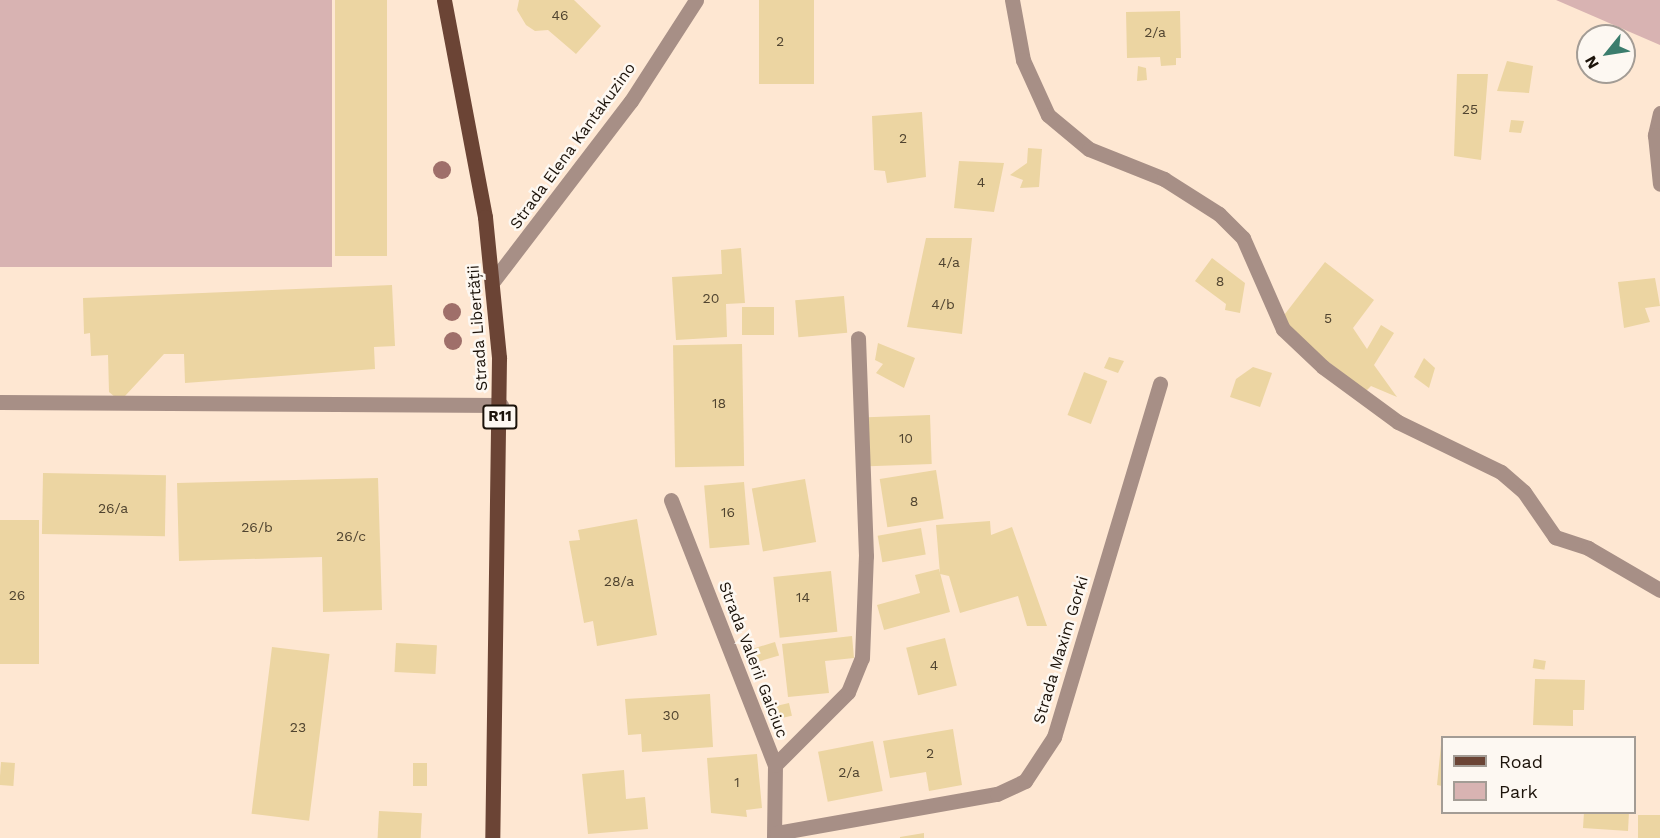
<!DOCTYPE html>
<html>
<head>
<meta charset="utf-8">
<style>
  body { margin:0 }
  #map { position:relative; width:1660px; height:838px; overflow:hidden; background:#fee7d2; font-family:"Work Sans",sans-serif }
  div>[style] { position:absolute }
  .green>* { inset:0; background:#d8b3b2; transform-origin:0 0 }
  .building>* { inset:0; background:#ecd5a2; transform-origin:0 0 }
  .lane>* { height:15px; margin:-7.5px; padding:0 7.5px; transform-origin:7.5px; border-radius:7.5px; background:#a78f86 }
  .street>* { height:15px; margin:-7.5px; padding:0 7.5px; transform-origin:7.5px; border-radius:7.5px; background:#a78f86 }
  .primary>* { height:15px; margin:-7.5px; padding:0 7.5px; transform-origin:7.5px; border-radius:7.5px; background:#6b4435 }
  .trees>* { width:18px; height:18px; margin:-9px; border-radius:50%; background:#9f6f6a }
  span { translate:-50% -50%; white-space:nowrap; text-align:center; line-height:1.15; -webkit-text-stroke:5px #fdf8f2; paint-order:stroke }
  .number-label { font-size:14px; color:#504430 }
  .number-label span { -webkit-text-stroke-width:0 }
  .shield-label span { padding:2px 4px; background:#fdf8f2; border:2px solid; border-radius:4px; -webkit-text-stroke-width:0 }
  .shield-label { font-size:15px; color:#1c130a; font-weight:700 }
  .street-label { font-size:16px; color:#1c130a }
  .legend { position:absolute; left:1441px; top:736px; width:195px; height:78px; box-sizing:border-box; background:#fdf8f2; border:2px solid #a39c95; margin:0; padding:8px 10px; list-style:none; font-size:18px; color:#1c130a }
  .legend li { display:flex; align-items:center; gap:12px; height:30px }
  .legend b { width:30px; border:2px solid #a39c95 }
  .north { position:absolute; left:1576px; top:24px; width:60px; height:60px; box-sizing:border-box; background:#fdf8f2; border:2px solid #a39c95; border-radius:50%; rotate:240deg; font-size:16px; font-weight:700; line-height:24px; text-align:center; color:#1c130a }
  .north::after { content:''; display:block; margin:auto; width:21px; height:27px; background:#3b7d6d; clip-path:polygon(50% 0,100% 100%,50% 72%,0 100%) }
</style>
</head>
<body>
<div id="map">
  <div class="green">
    <div style="left:0;top:0;width:332px;height:267px"></div>
    <div style="clip-path:polygon(1556px 0,1660px 0,1660px 45px)"></div>
  </div>
  <div class="building">
    <div style="left:335px;top:0;width:52px;height:256px"></div>
    <div style="clip-path:polygon(519px 0,574px 0,601px 26px,576px 54px,548px 30px,535px 31px,526px 25px,517px 10px)"></div>
    <div style="left:759px;top:0;width:55px;height:84px"></div>
    <div style="clip-path:polygon(1180px 11px,1181px 58px,1176px 58px,1176px 65px,1161px 66px,1160px 57px,1127px 58px,1126px 12px)"></div>
    <div style="clip-path:polygon(1507px 61px,1533px 66px,1529px 93px,1497px 91px)"></div>
    <div style="clip-path:polygon(1138px 66px,1146px 68px,1147px 80px,1137px 81px)"></div>
    <div style="clip-path:polygon(1457px 74px,1488px 74px,1481px 160px,1454px 156px)"></div>
    <div style="clip-path:polygon(922px 112px,926px 177px,887px 183px,885px 171px,874px 170px,872px 116px)"></div>
    <div style="clip-path:polygon(1511px 120px,1524px 121px,1521px 133px,1509px 132px)"></div>
    <div style="clip-path:polygon(1028px 148px,1042px 149px,1039px 187px,1020px 188px,1023px 180px,1010px 175px,1027px 163px)"></div>
    <div style="clip-path:polygon(959px 161px,1004px 163px,994px 212px,954px 208px)"></div>
    <div style="clip-path:polygon(926px 238px,972px 238px,962px 334px,907px 327px)"></div>
    <div style="clip-path:polygon(741px 248px,745px 303px,726px 304px,727px 337px,676px 340px,672px 277px,722px 274px,721px 250px)"></div>
    <div style="clip-path:polygon(1212px 258px,1245px 283px,1240px 313px,1225px 310px,1226px 304px,1195px 281px)"></div>
    <div style="clip-path:polygon(1325px 262px,1374px 300px,1353px 328px,1367px 349px,1381px 325px,1394px 333px,1374px 365px,1397px 397px,1371px 386px,1366px 391px,1278px 323px)"></div>
    <div style="clip-path:polygon(1655px 278px,1660px 306px,1645px 308px,1650px 322px,1624px 328px,1618px 282px)"></div>
    <div style="clip-path:polygon(392px 285px,395px 346px,374px 347px,375px 369px,185px 383px,184px 354px,164px 354px,125px 396px,115px 397px,109px 392px,108px 355px,91px 356px,90px 333px,84px 334px,83px 298px)"></div>
    <div style="left:844px;top:296px;width:37px;height:49px;rotate:85deg"></div>
    <div style="left:742px;top:307px;width:32px;height:28px"></div>
    <div style="clip-path:polygon(878px 343px,915px 358px,904px 388px,876px 373px,883px 364px,875px 360px)"></div>
    <div style="left:742px;top:344px;width:122px;height:69px;rotate:89deg"></div>
    <div style="clip-path:polygon(1109px 357px,1124px 361px,1118px 373px,1104px 368px)"></div>
    <div style="clip-path:polygon(1424px 358px,1435px 368px,1429px 388px,1414px 377px)"></div>
    <div style="clip-path:polygon(1253px 367px,1272px 373px,1260px 407px,1230px 397px,1236px 379px)"></div>
    <div style="left:1084px;top:372px;width:25px;height:46px;rotate:21deg"></div>
    <div style="left:930px;top:415px;width:49px;height:63px;rotate:88deg"></div>
    <div style="left:936px;top:470px;width:49px;height:57px;rotate:81deg"></div>
    <div style="left:43px;top:473px;width:123px;height:61px;rotate:1deg"></div>
    <div style="clip-path:polygon(378px 478px,382px 610px,323px 612px,322px 557px,179px 561px,177px 483px)"></div>
    <div style="left:805px;top:479px;width:64px;height:54px;rotate:80deg"></div>
    <div style="left:744px;top:482px;width:63px;height:40px;rotate:85deg"></div>
    <div style="clip-path:polygon(637px 519px,657px 635px,597px 646px,593px 621px,584px 623px,569px 541px,580px 540px,578px 530px)"></div>
    <div style="left:0;top:520px;width:39px;height:144px"></div>
    <div style="clip-path:polygon(990px 521px,991px 535px,1012px 527px,1047px 626px,1027px 626px,1018px 596px,960px 613px,949px 576px,940px 574px,936px 525px)"></div>
    <div style="left:921px;top:528px;width:27px;height:44px;rotate:80deg"></div>
    <div style="clip-path:polygon(939px 569px,950px 612px,884px 630px,877px 605px,920px 593px,915px 575px)"></div>
    <div style="left:831px;top:571px;width:61px;height:58px;rotate:84deg"></div>
    <div style="clip-path:polygon(852px 636px,854px 658px,825px 661px,829px 693px,788px 697px,782px 644px)"></div>
    <div style="left:945px;top:638px;width:49px;height:40px;rotate:76deg"></div>
    <div style="left:775px;top:642px;width:14px;height:25px;rotate:73deg"></div>
    <div style="left:396px;top:643px;width:41px;height:29px;rotate:3deg"></div>
    <div style="left:272px;top:647px;width:58px;height:168px;rotate:7deg"></div>
    <div style="left:1534px;top:659px;width:12px;height:9px;rotate:9deg"></div>
    <div style="clip-path:polygon(1535px 679px,1585px 680px,1584px 710px,1573px 710px,1573px 726px,1533px 725px)"></div>
    <div style="clip-path:polygon(710px 694px,713px 747px,642px 752px,641px 734px,628px 735px,625px 699px)"></div>
    <div style="left:789px;top:703px;width:13px;height:22px;rotate:77deg"></div>
    <div style="clip-path:polygon(953px 729px,962px 785px,929px 791px,926px 772px,890px 778px,883px 741px)"></div>
    <div style="left:873px;top:741px;width:51px;height:56px;rotate:79deg"></div>
    <div style="clip-path:polygon(1441px 745px,1442px 745px,1442px 786px,1437px 785px)"></div>
    <div style="clip-path:polygon(757px 754px,762px 808px,746px 810px,747px 817px,711px 813px,707px 758px)"></div>
    <div style="left:1px;top:762px;width:14px;height:23px;rotate:4deg"></div>
    <div style="left:413px;top:763px;width:14px;height:23px"></div>
    <div style="clip-path:polygon(624px 770px,626px 799px,645px 797px,648px 829px,588px 834px,582px 774px)"></div>
    <div style="left:379px;top:811px;width:43px;height:27px;rotate:3deg"></div>
    <div style="clip-path:polygon(1584px 812px,1629px 812px,1628px 831px,1583px 828px)"></div>
    <div style="left:1638px;top:815px;width:22px;height:23px"></div>
    <div style="clip-path:polygon(924px 833px,924px 838px,900px 838px,900px 837px)"></div>
  </div>
  <div class="lane">
    <div style="left:0;top:402px;width:501px;rotate:0.34deg"></div>
  </div>
  <div class="street">
    <div style="left:1012px;top:0;width:61px;rotate:79.6deg"></div>
    <div style="left:1023px;top:60px;width:60px;rotate:65.6deg"></div>
    <div style="left:1048px;top:115px;width:53px;rotate:39.7deg"></div>
    <div style="left:1089px;top:149px;width:81px;rotate:21.8deg"></div>
    <div style="left:1164px;top:179px;width:65px;rotate:32.5deg"></div>
    <div style="left:1219px;top:214px;width:34px;rotate:45deg"></div>
    <div style="left:1243px;top:238px;width:99px;rotate:66.3deg"></div>
    <div style="left:1283px;top:329px;width:55px;rotate:43.5deg"></div>
    <div style="left:1323px;top:367px;width:93px;rotate:36.3deg"></div>
    <div style="left:1398px;top:422px;width:114px;rotate:25.9deg"></div>
    <div style="left:1501px;top:472px;width:30px;rotate:41deg"></div>
    <div style="left:1524px;top:492px;width:55px;rotate:55.4deg"></div>
    <div style="left:1555px;top:537px;width:35px;rotate:18deg"></div>
    <div style="left:1588px;top:548px;width:83px;rotate:30.3deg"></div>
    <div style="left:1660px;top:113px;width:23px;rotate:103deg"></div>
    <div style="left:1655px;top:135px;width:49px;rotate:84.2deg"></div>
    <div style="left:494px;top:280px;width:225px;rotate:-52.6deg"></div>
    <div style="left:631px;top:101px;width:120px;rotate:-57.2deg"></div>
    <div style="left:671px;top:500px;width:285px;rotate:68.6deg"></div>
    <div style="left:775px;top:765px;width:73px;rotate:90.8deg"></div>
    <div style="left:775px;top:765px;width:103px;rotate:-45deg"></div>
    <div style="left:848px;top:692px;width:37px;rotate:-68deg"></div>
    <div style="left:862px;top:658px;width:102px;rotate:-87.8deg"></div>
    <div style="left:866px;top:556px;width:218px;rotate:-92.1deg"></div>
    <div style="left:777px;top:833px;width:223px;rotate:-10.1deg"></div>
    <div style="left:997px;top:794px;width:31px;rotate:-25deg"></div>
    <div style="left:1025px;top:781px;width:53px;rotate:-56.6deg"></div>
    <div style="left:1054px;top:737px;width:369px;rotate:-73.3deg"></div>
  </div>
  <div class="primary">
    <div style="left:444px;top:0;width:221px;rotate:79.3deg"></div>
    <div style="left:485px;top:217px;width:142px;rotate:84.3deg"></div>
    <div style="left:499px;top:358px;width:480px;rotate:90.8deg"></div>
  </div>
  <div class="trees">
    <div style="left:442px;top:170px"></div>
    <div style="left:452px;top:312px"></div>
    <div style="left:453px;top:341px"></div>
  </div>
  <div class="number-label">
    <span style="left:560px;top:15px">46</span>
    <span style="left:1155px;top:32px">2/a</span>
    <span style="left:780px;top:41px">2</span>
    <span style="left:1470px;top:109px">25</span>
    <span style="left:903px;top:138px">2</span>
    <span style="left:981px;top:182px">4</span>
    <span style="left:949px;top:262px">4/a</span>
    <span style="left:1220px;top:281px">8</span>
    <span style="left:711px;top:298px">20</span>
    <span style="left:943px;top:304px">4/b</span>
    <span style="left:1328px;top:318px">5</span>
    <span style="left:719px;top:403px">18</span>
    <span style="left:906px;top:438px">10</span>
    <span style="left:914px;top:501px">8</span>
    <span style="left:113px;top:508px">26/a</span>
    <span style="left:728px;top:512px">16</span>
    <span style="left:257px;top:527px">26/b</span>
    <span style="left:351px;top:536px">26/c</span>
    <span style="left:619px;top:581px">28/a</span>
    <span style="left:17px;top:595px">26</span>
    <span style="left:803px;top:597px">14</span>
    <span style="left:934px;top:665px">4</span>
    <span style="left:671px;top:715px">30</span>
    <span style="left:298px;top:727px">23</span>
    <span style="left:930px;top:753px">2</span>
    <span style="left:849px;top:772px">2/a</span>
    <span style="left:737px;top:782px">1</span>
  </div>
  <div class="shield-label">
    <span style="left:500px;top:417px">R11</span>
  </div>
  <div class="street-label">
    <span style="left:573px;top:146px;rotate:-54deg">Strada Elena Kantakuzino</span>
    <span style="left:478px;top:328px;rotate:-94deg">Strada Libertății</span>
    <span style="left:1061px;top:650px;rotate:-73deg">Strada Maxim Gorki</span>
    <span style="left:753px;top:660px;rotate:69deg">Strada Valerii Gaiciuc</span>
  </div>
  <ul class="legend">
  <li><b style="height:8px;background:#6b4435"></b>Road</li>
  <li><b style="height:16px;background:#d8b3b2"></b>Park</li>
  </ul>
  <div class="north">N</div>
</div>
</body>
</html>
